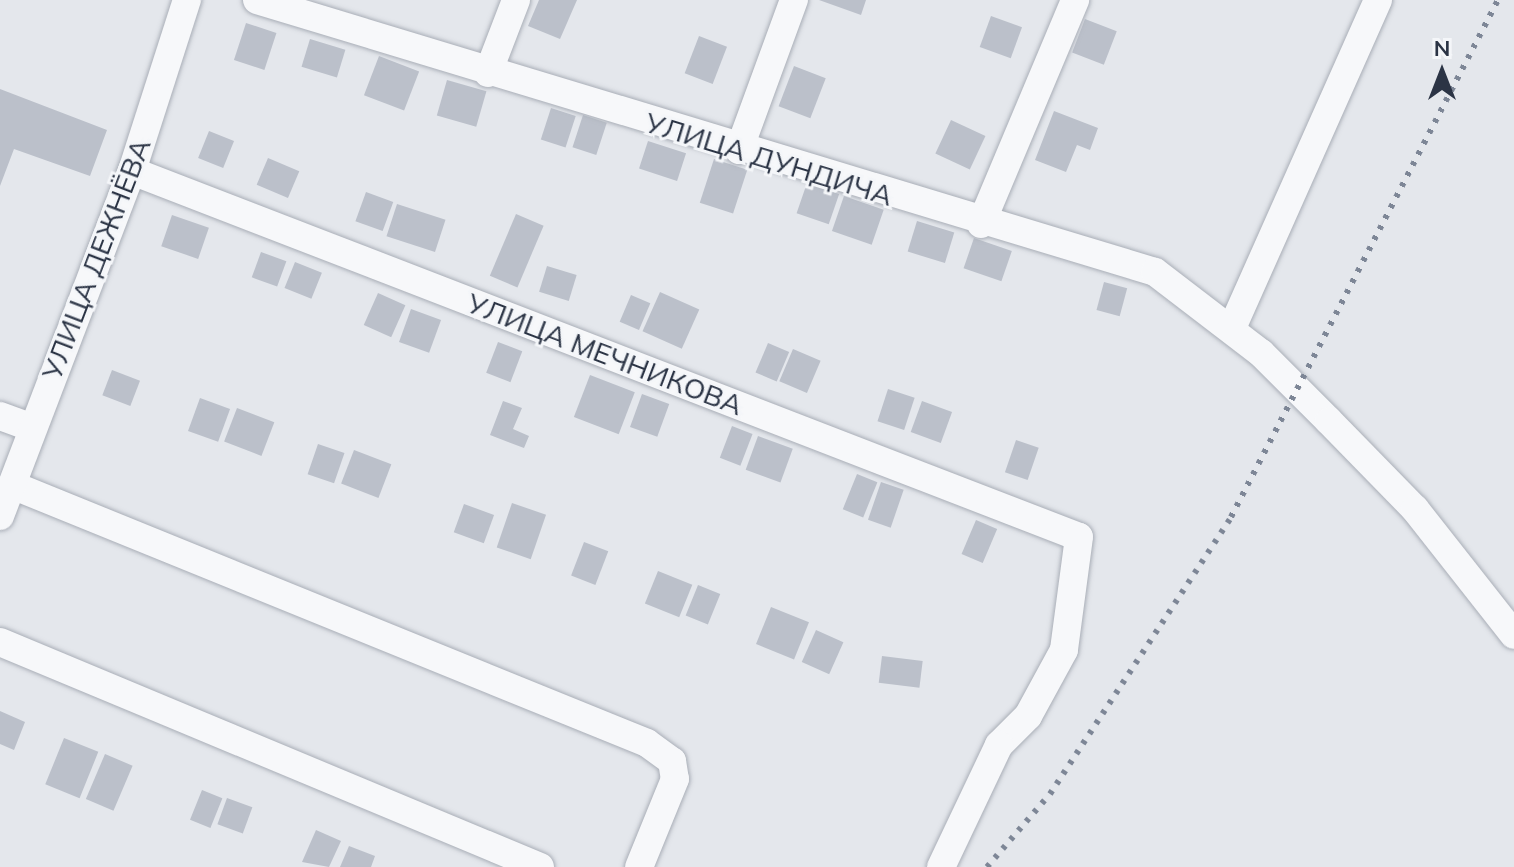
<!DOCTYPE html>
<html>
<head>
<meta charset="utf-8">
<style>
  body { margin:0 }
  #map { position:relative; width:1514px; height:867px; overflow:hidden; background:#e4e7ec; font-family:Mulish,sans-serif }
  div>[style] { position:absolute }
  .building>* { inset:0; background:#bbc0ca; transform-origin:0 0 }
  .roads { filter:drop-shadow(0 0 2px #a9aeb7) drop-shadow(0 0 2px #a9aeb7) }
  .minor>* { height:28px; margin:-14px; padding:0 14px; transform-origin:14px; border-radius:14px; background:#f7f8fa }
  .rail>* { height:6px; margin-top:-3px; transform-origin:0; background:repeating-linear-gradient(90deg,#7d8696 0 4px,transparent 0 12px) }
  span { translate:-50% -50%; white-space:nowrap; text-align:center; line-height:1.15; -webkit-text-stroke:6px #f4f6f9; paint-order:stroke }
  .street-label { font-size:28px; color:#2b3445 }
  .north { position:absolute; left:1402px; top:32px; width:80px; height:80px; -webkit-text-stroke:6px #f4f6f9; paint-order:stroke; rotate:0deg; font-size:22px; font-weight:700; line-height:32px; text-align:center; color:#2b3445 }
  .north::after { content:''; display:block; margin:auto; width:28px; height:36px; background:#2b3445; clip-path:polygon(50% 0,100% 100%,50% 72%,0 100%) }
</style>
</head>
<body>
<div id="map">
  <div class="building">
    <div style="clip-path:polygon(539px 0,577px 0,560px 39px,528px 26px)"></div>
    <div style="clip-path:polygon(819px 0,866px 0,861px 15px)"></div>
    <div style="left:991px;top:16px;width:33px;height:33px;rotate:20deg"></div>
    <div style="left:1085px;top:19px;width:34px;height:36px;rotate:21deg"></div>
    <div style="left:246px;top:23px;width:32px;height:39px;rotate:18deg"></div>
    <div style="left:699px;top:36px;width:30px;height:40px;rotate:21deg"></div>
    <div style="left:310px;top:39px;width:37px;height:29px;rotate:17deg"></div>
    <div style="left:379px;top:56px;width:43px;height:42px;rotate:21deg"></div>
    <div style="left:794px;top:66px;width:34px;height:43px;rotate:21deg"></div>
    <div style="left:447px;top:80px;width:41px;height:37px;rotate:16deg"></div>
    <div style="clip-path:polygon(0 89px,107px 130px,90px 176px,14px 149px,0 186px)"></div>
    <div style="left:551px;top:108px;width:26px;height:33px;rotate:18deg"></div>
    <div style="clip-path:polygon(1054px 111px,1098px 128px,1090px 150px,1077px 145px,1066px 172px,1035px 160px)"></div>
    <div style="left:583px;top:115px;width:25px;height:34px;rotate:18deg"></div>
    <div style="left:951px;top:120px;width:38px;height:37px;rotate:25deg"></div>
    <div style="left:209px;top:131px;width:27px;height:29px;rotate:22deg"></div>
    <div style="left:648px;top:141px;width:40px;height:29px;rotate:18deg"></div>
    <div style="left:268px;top:158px;width:34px;height:29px;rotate:23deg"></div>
    <div style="left:714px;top:159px;width:35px;height:46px;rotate:18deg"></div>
    <div style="left:807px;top:183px;width:34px;height:32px;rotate:19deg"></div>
    <div style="left:366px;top:192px;width:29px;height:31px;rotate:20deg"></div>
    <div style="left:844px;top:196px;width:42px;height:37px;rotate:19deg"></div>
    <div style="left:397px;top:204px;width:51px;height:34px;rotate:18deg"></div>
    <div style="left:516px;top:214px;width:30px;height:67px;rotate:23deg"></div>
    <div style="left:172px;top:215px;width:39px;height:33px;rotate:19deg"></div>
    <div style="left:917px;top:221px;width:39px;height:32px;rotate:17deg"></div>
    <div style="left:974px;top:238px;width:40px;height:32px;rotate:19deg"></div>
    <div style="left:261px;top:252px;width:27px;height:27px;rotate:20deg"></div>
    <div style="left:295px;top:262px;width:29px;height:28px;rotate:22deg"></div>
    <div style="left:547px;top:266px;width:31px;height:27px;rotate:17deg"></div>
    <div style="left:1104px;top:282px;width:24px;height:29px;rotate:15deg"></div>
    <div style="left:660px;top:292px;width:43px;height:43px;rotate:24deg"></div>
    <div style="left:378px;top:293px;width:30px;height:35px;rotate:24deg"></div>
    <div style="left:631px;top:295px;width:21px;height:29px;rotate:23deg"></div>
    <div style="left:411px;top:309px;width:32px;height:35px;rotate:20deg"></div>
    <div style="left:498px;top:342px;width:26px;height:33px;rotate:21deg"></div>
    <div style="left:768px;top:343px;width:23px;height:32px;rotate:23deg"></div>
    <div style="left:793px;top:349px;width:30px;height:35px;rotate:23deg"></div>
    <div style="left:112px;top:370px;width:30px;height:27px;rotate:21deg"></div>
    <div style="left:590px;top:375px;width:48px;height:45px;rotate:21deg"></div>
    <div style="left:888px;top:389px;width:28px;height:34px;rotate:18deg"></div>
    <div style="left:642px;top:394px;width:29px;height:35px;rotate:20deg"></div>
    <div style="left:200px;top:398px;width:32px;height:35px;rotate:20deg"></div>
    <div style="clip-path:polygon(503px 401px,522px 408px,513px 429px,529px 436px,524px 448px,490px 435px)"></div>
    <div style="left:922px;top:401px;width:32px;height:33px;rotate:20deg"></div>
    <div style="left:237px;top:408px;width:40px;height:36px;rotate:21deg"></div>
    <div style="left:732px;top:426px;width:22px;height:34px;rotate:21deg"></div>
    <div style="left:758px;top:436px;width:37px;height:36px;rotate:20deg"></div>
    <div style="left:1016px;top:440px;width:24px;height:34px;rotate:19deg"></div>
    <div style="left:318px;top:444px;width:28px;height:32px;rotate:19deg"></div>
    <div style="left:354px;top:450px;width:40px;height:36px;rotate:21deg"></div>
    <div style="left:857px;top:474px;width:22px;height:38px;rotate:22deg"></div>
    <div style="left:881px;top:482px;width:24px;height:40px;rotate:19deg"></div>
    <div style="left:512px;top:503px;width:36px;height:47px;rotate:19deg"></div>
    <div style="left:464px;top:504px;width:32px;height:30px;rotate:20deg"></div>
    <div style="left:976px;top:520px;width:23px;height:37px;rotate:23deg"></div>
    <div style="left:584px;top:542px;width:26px;height:36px;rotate:21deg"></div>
    <div style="left:658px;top:571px;width:37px;height:35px;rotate:22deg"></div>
    <div style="left:698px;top:585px;width:24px;height:33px;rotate:22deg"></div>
    <div style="left:771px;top:607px;width:41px;height:40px;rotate:22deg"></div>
    <div style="left:816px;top:630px;width:30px;height:35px;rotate:24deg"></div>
    <div style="left:882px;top:656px;width:41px;height:27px;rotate:7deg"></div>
    <div style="clip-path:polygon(0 711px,25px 722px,14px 750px,0 744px)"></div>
    <div style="left:64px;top:738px;width:37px;height:50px;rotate:22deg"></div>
    <div style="left:105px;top:754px;width:30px;height:49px;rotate:23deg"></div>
    <div style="left:202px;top:790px;width:22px;height:32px;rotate:22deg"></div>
    <div style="left:227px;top:798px;width:27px;height:28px;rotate:20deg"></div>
    <div style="clip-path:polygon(316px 830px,341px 841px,329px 867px,302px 862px)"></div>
    <div style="clip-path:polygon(349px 846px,375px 856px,371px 867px,340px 867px)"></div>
  </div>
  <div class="roads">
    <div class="minor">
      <div style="left:257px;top:0;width:938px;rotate:16.85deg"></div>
      <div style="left:1155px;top:272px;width:133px;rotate:37.4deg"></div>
      <div style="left:1261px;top:353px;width:96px;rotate:45deg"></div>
      <div style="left:1329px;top:421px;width:123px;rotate:45.7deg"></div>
      <div style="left:1415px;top:509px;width:160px;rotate:51.8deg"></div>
      <div style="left:488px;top:73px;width:78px;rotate:-69deg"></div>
      <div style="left:739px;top:150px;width:160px;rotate:-69.9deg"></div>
      <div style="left:132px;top:171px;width:1015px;rotate:21.13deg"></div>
      <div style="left:1079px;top:537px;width:114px;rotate:97.6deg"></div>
      <div style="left:1064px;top:650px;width:75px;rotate:118.6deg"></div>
      <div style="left:1028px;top:716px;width:41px;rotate:135deg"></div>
      <div style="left:999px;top:745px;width:135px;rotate:115.4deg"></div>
      <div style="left:981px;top:224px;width:243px;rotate:-67.2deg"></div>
      <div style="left:1232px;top:328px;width:359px;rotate:-66deg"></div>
      <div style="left:0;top:416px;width:33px;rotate:20deg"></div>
      <div style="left:12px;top:485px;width:685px;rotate:22.11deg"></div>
      <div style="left:647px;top:743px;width:31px;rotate:36deg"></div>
      <div style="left:672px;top:761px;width:18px;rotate:81deg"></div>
      <div style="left:675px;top:779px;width:95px;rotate:112.2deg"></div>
      <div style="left:0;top:516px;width:369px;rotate:-69.1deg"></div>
      <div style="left:132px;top:171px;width:180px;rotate:-72.2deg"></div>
      <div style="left:0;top:642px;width:585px;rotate:22.62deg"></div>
    </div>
  </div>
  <div class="rail">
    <div style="left:987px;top:867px;width:96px;rotate:-49.2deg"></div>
    <div style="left:1050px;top:794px;width:331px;rotate:-56.8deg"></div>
    <div style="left:1231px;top:517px;width:582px;rotate:-62.69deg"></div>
  </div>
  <div class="street-label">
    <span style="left:769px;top:159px;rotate:17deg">УЛИЦА ДУНДИЧА</span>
    <span style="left:96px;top:259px;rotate:-69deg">УЛИЦА ДЕЖНЁВА</span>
    <span style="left:605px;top:354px;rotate:21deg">УЛИЦА МЕЧНИКОВА</span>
  </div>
  <div class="north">N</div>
</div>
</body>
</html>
